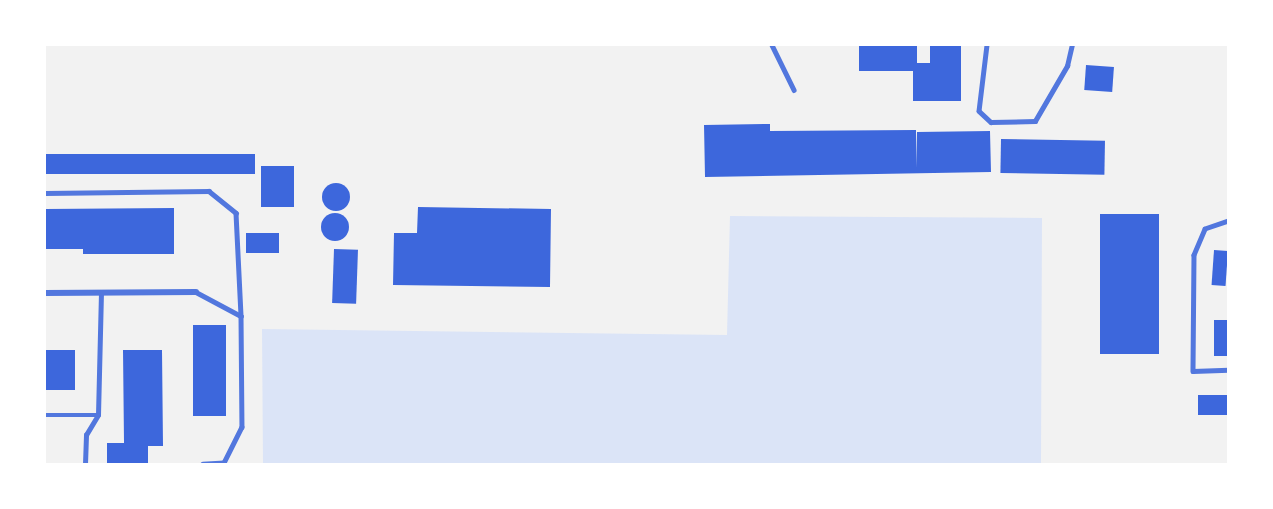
<!DOCTYPE html>
<html>
<head>
<meta charset="utf-8">
<style>
  body { margin:0 }
  #map { position:relative; width:1273px; height:509px; overflow:hidden; background:#f2f2f2; font-family:"Sofia Sans Condensed",sans-serif }
  div>[style] { position:absolute }
  .green>* { inset:0; background:#dbe4f7 }
  .building>* { inset:0; background:#3d67dc; transform-origin:0 0 }
  .round { border-radius:50% }
  .service>* { height:4.5px; margin:-2.25px; padding:0 2.25px; transform-origin:2.25px; border-radius:2.25px; background:#5277de }
  .minor>* { height:6px; margin:-3px; padding:0 3px; transform-origin:3px; border-radius:3px; background:#5277de }
  span { translate:-50% -50%; white-space:nowrap; text-align:center; line-height:1.15; -webkit-text-stroke:6px #fff; paint-order:stroke }
  .frame { position:absolute; inset:0; border:46px solid #fff; pointer-events:none }
</style>
</head>
<body>
<div id="map">
  <div class="green">
    <div style="clip-path:polygon(730px 216px,1042px 218px,1041px 464px,263px 464px,262px 329px,727px 335px)"></div>
  </div>
  <div class="building">
    <div style="clip-path:polygon(930px 45px,961px 45px,961px 101px,913px 101px,913px 71px,859px 71px,859px 46px,917px 46px,917px 63px,930px 63px)"></div>
    <div style="left:1086px;top:65px;width:28px;height:25px;rotate:4deg"></div>
    <div style="clip-path:polygon(770px 124px,770px 131px,916px 130px,916px 168px,917px 132px,990px 131px,991px 172px,705px 177px,704px 125px)"></div>
    <div style="left:1001px;top:139px;width:104px;height:34px;rotate:1deg"></div>
    <div style="left:255px;top:154px;width:20px;height:210px;rotate:90deg"></div>
    <div style="left:261px;top:166px;width:33px;height:41px"></div>
    <div class="round" style="left:322px;top:183px;width:28px;height:28px"></div>
    <div style="clip-path:polygon(418px 207px,551px 209px,550px 287px,393px 285px,394px 233px,417px 233px)"></div>
    <div style="clip-path:polygon(174px 208px,174px 254px,83px 254px,83px 249px,45px 249px,45px 209px)"></div>
    <div class="round" style="left:321px;top:213px;width:28px;height:28px"></div>
    <div style="left:1100px;top:214px;width:59px;height:140px"></div>
    <div style="left:246px;top:233px;width:33px;height:20px"></div>
    <div style="left:334px;top:249px;width:24px;height:54px;rotate:2deg"></div>
    <div style="left:1214px;top:250px;width:14px;height:35px;rotate:4deg"></div>
    <div style="left:1214px;top:320px;width:14px;height:36px"></div>
    <div style="left:193px;top:325px;width:33px;height:91px"></div>
    <div style="left:45px;top:350px;width:30px;height:40px"></div>
    <div style="clip-path:polygon(123px 350px,162px 350px,163px 446px,148px 446px,148px 464px,107px 464px,107px 443px,124px 443px)"></div>
    <div style="left:1198px;top:395px;width:30px;height:20px"></div>
  </div>
  <div class="service">
    <div style="left:772px;top:45px;width:50px;rotate:63.9deg"></div>
    <div style="left:987px;top:45px;width:66px;rotate:96.9deg"></div>
    <div style="left:979px;top:111px;width:16px;rotate:43deg"></div>
    <div style="left:991px;top:122px;width:44px;rotate:-1.3deg"></div>
    <div style="left:1035px;top:121px;width:64px;rotate:-59.8deg"></div>
    <div style="left:1067px;top:66px;width:22px;rotate:-77deg"></div>
    <div style="left:45px;top:193px;width:164px;rotate:-0.7deg"></div>
    <div style="left:209px;top:191px;width:35px;rotate:39deg"></div>
    <div style="left:236px;top:213px;width:103px;rotate:87.2deg"></div>
    <div style="left:1228px;top:221px;width:24px;rotate:161deg"></div>
    <div style="left:1205px;top:229px;width:28px;rotate:113deg"></div>
    <div style="left:1194px;top:255px;width:116px;rotate:90.5deg"></div>
    <div style="left:1193px;top:371px;width:35px;rotate:-2deg"></div>
    <div style="left:196px;top:292px;width:51px;rotate:28.1deg"></div>
    <div style="left:241px;top:316px;width:111px;rotate:89.5deg"></div>
    <div style="left:242px;top:427px;width:40px;rotate:116.6deg"></div>
    <div style="left:224px;top:463px;width:21px;rotate:177deg"></div>
    <div style="left:45px;top:415px;width:53px"></div>
    <div style="left:98px;top:415px;width:122px;rotate:-88.6deg"></div>
    <div style="left:85px;top:464px;width:29px;rotate:-88deg"></div>
    <div style="left:86px;top:435px;width:23px;rotate:-59deg"></div>
  </div>
  <div class="minor">
    <div style="left:45px;top:293px;width:151px;rotate:-0.4deg"></div>
  </div>
  <div class="frame"></div>
</div>
</body>
</html>
